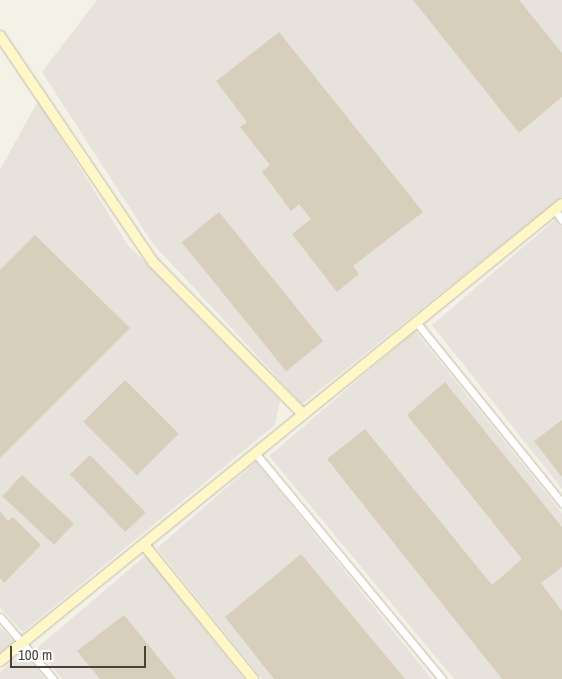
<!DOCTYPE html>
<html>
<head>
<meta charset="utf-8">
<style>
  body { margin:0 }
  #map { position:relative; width:562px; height:679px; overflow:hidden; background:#f4f2e7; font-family:"Archivo Narrow",sans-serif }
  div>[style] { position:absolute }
  .industrial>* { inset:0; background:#e7e3dc }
  .building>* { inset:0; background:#d7cfbc; transform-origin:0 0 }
  .roads { filter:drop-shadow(0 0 1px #c0bba9) drop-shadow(0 0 1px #c0bba9) }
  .street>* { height:7px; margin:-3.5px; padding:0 3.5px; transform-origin:3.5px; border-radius:3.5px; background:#fff }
  .secondary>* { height:10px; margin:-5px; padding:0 5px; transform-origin:5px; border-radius:5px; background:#fff7c7 }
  span { translate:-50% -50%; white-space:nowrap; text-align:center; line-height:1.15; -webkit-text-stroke:4.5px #fff; paint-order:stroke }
  .scale { position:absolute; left:10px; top:646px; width:136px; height:22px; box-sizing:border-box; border:2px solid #484336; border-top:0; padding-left:6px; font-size:15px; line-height:18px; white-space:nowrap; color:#484336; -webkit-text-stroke:4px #fff; paint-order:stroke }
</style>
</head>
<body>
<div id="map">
  <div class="industrial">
    <div style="clip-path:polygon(97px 0,562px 0,562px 197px,302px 404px,153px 244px,42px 72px)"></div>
    <div style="clip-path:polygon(38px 101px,128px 245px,280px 400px,275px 425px,23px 632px,0 608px,0 170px)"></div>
    <div style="clip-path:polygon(556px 219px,562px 227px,562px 489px,432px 325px)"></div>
    <div style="clip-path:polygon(415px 331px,562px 513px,562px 679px,454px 679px,269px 456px)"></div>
    <div style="clip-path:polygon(256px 462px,432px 679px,262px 679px,157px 548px)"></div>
    <div style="clip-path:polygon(146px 555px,244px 679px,62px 679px,37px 648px)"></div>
    <div style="clip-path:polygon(0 627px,14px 642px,0 653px)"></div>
    <div style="clip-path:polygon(24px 652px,45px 679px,0 679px,0 672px)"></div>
  </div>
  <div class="building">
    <div style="clip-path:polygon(413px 0,519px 0,562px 53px,562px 97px,519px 133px)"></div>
    <div style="clip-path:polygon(279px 32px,423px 212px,353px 266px,359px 274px,337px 292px,292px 234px,311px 219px,299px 204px,291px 211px,262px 172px,270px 165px,240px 127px,247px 122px,216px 81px)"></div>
    <div style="left:219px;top:212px;width:166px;height:48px;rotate:51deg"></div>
    <div style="clip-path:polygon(35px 235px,130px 328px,0 458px,0 270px)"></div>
    <div style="left:125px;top:380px;width:76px;height:59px;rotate:45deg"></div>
    <div style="clip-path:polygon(445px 382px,562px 527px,562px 567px,541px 583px,562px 611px,562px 679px,502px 679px,327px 459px,365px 429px,492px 585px,522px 559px,407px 415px)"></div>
    <div style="clip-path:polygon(562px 420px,562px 477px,534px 441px)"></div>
    <div style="left:90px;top:455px;width:80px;height:28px;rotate:46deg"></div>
    <div style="left:22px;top:475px;width:71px;height:29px;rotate:43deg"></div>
    <div style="clip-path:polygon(0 511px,8px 521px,13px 517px,41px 545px,4px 583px,0 578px)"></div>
    <div style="clip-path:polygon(301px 554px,405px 679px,274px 679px,225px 617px)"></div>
    <div style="clip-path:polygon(124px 615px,176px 679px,100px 679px,77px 651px)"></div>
  </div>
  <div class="roads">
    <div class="street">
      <div style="left:555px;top:210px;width:12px;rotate:55deg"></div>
      <div style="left:416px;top:322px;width:233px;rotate:51.1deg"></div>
      <div style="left:256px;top:454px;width:292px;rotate:50.4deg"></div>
      <div style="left:0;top:617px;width:82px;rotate:49.5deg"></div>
    </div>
    <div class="secondary">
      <div style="left:0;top:36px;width:273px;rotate:55.9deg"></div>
      <div style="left:153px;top:262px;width:214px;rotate:45.4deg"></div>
      <div style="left:145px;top:546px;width:171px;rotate:50.9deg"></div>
      <div style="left:0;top:661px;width:724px;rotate:-39.12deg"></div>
    </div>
  </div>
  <div class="scale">100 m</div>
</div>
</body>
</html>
